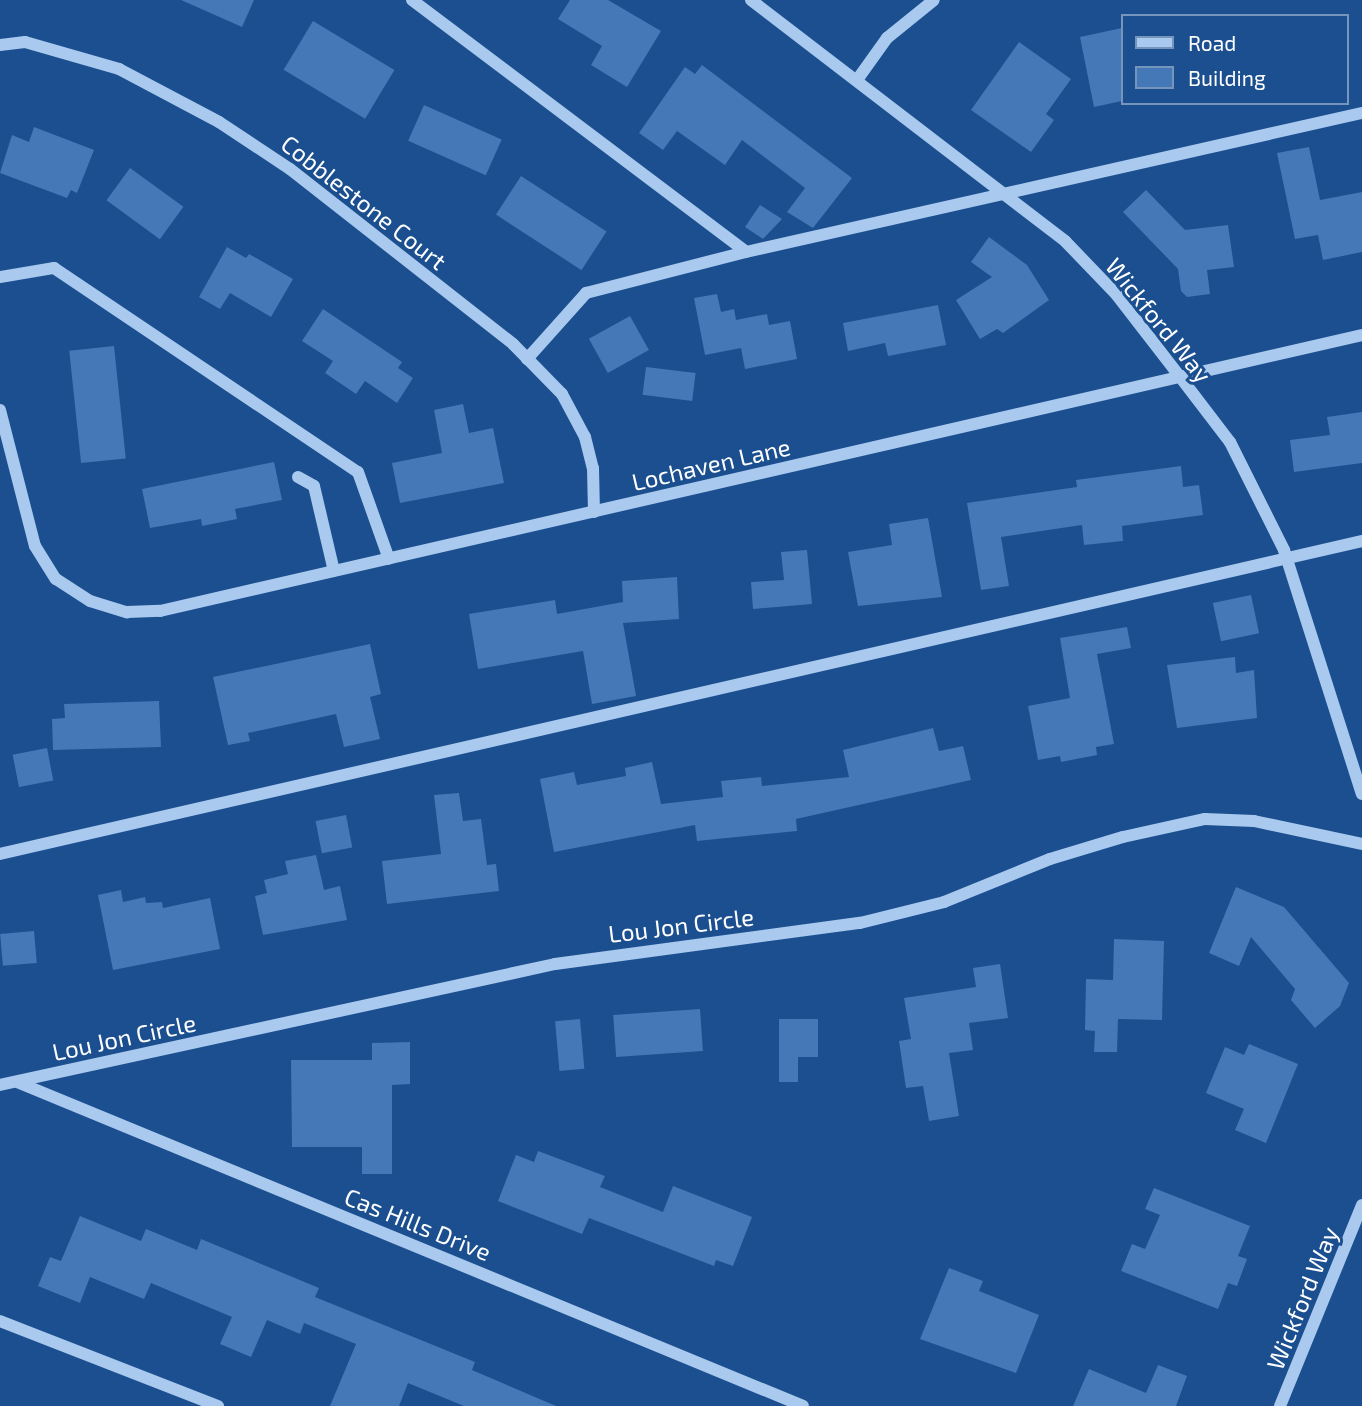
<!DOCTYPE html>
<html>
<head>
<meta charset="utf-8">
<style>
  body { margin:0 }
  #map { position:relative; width:1362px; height:1406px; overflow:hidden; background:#1b4f8f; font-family:"Exo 2",sans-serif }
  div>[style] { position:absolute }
  .building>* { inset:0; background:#4478b7; transform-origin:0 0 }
  .minor>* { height:12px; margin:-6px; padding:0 6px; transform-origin:6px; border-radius:6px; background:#a9c9ee }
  span { translate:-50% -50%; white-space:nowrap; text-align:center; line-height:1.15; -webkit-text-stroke:6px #1b4f8f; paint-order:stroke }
  .street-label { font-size:24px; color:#fff }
  .legend { position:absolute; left:1121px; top:14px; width:228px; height:91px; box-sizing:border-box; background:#1b4f8f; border:2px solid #7695bc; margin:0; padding:9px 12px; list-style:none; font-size:21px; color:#fff }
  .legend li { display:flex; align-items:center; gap:14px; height:35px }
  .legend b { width:35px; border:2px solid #7695bc }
</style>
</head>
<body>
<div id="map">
  <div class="building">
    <div style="clip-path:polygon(181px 0,254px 0,242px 27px)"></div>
    <div style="clip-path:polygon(570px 0,608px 0,661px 31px,627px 87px,591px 65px,602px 46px,558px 19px)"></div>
    <div style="left:313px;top:21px;width:95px;height:57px;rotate:31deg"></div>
    <div style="clip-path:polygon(1122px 28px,1122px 101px,1094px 107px,1080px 37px)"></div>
    <div style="clip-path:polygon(1019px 42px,1071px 79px,1046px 114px,1054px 120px,1031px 152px,971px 110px)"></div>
    <div style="clip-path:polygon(702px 65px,852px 178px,813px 228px,787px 212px,805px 188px,742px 140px,725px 165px,677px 131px,663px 150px,639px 133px,685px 67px,695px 74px)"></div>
    <div style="left:424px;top:105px;width:85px;height:39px;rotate:24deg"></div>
    <div style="clip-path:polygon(34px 127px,94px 150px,77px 193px,71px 190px,67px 198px,0 173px,12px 135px,29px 142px)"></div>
    <div style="clip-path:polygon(1309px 147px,1320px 200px,1362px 192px,1362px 252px,1323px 260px,1318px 235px,1295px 239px,1277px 153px)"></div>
    <div style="left:130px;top:168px;width:66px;height:40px;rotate:36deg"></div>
    <div style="left:521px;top:176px;width:102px;height:46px;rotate:33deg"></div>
    <div style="clip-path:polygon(1146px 190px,1185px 230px,1228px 225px,1234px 267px,1207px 270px,1210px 294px,1187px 297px,1181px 291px,1178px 269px,1123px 212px)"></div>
    <div style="clip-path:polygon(760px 205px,782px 219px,763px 239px,745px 227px)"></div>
    <div style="clip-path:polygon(989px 237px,1027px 265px,1049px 300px,1003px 333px,997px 329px,980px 339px,956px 300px,992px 277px,971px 262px)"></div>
    <div style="clip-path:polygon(227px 247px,246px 258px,249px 254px,293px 279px,271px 317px,230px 293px,220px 309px,199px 297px)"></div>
    <div style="clip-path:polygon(717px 294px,721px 312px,734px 309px,736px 320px,767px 314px,769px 325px,790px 321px,797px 359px,745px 369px,741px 348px,705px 355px,694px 298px)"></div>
    <div style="clip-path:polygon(938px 305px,946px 345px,888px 356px,885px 343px,848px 351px,843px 323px)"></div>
    <div style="clip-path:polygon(323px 309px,402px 362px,398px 368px,413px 378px,397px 403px,365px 381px,356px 394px,325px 373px,333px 361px,302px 341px)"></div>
    <div style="left:630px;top:316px;width:39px;height:47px;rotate:61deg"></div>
    <div style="left:114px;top:346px;width:113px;height:45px;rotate:84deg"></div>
    <div style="left:646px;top:367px;width:50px;height:28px;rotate:7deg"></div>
    <div style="clip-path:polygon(463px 404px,469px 433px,493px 428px,504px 483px,400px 503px,392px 463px,442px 453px,434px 410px)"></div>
    <div style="clip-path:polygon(1362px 412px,1362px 463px,1294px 472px,1290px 440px,1330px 435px,1327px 417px)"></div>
    <div style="clip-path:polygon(274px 462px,282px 500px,235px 509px,237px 519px,202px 526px,201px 519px,150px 528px,142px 489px)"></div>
    <div style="clip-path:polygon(1181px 466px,1183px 487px,1199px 485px,1203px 515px,1122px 526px,1123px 541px,1084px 545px,1082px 525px,1001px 537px,1009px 586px,981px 590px,967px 503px,1077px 487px,1076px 480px)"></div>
    <div style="clip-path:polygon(928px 518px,942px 597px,858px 606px,848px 552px,892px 545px,889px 524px)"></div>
    <div style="clip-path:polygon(807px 550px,812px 604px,753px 609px,751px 582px,784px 580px,781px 552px)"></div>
    <div style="clip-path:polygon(677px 577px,679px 619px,623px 623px,636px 696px,592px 704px,583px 651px,478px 669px,469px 614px,555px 600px,557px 614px,623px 602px,622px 581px)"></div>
    <div style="left:1251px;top:595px;width:39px;height:39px;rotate:78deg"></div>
    <div style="clip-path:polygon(1127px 627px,1131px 648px,1097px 654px,1114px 744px,1096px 747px,1097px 755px,1061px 762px,1060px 756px,1038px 760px,1028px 706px,1070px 698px,1060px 638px)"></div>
    <div style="clip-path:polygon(370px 644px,381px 694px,370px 697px,380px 739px,344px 747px,336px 714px,248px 733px,250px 741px,228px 745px,213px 677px)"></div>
    <div style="clip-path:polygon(1235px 657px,1236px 673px,1254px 670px,1257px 718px,1177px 728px,1167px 665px)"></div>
    <div style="clip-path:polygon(159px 701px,161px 747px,53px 750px,52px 719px,65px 718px,64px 704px)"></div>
    <div style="clip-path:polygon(933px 728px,939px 751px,963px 746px,971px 780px,796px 819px,797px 831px,697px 841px,695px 825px,554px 852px,540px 779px,574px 772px,577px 785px,626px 776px,625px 768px,652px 762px,661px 804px,723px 797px,721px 781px,761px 777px,762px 786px,849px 777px,843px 750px)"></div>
    <div style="left:47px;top:748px;width:33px;height:35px;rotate:79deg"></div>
    <div style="clip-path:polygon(459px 793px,463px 821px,481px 819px,487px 865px,496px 864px,499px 891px,387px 904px,382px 861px,441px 854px,434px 795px)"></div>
    <div style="left:346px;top:815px;width:33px;height:31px;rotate:79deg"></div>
    <div style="clip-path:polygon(316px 855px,324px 890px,340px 886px,347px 920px,263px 935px,255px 896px,267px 893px,264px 880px,288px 874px,285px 861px)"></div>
    <div style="clip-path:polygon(1236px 887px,1284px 907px,1349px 983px,1340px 1006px,1315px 1028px,1291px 1000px,1295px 989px,1251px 937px,1239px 966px,1209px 953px)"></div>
    <div style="clip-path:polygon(121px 890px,123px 902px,145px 897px,146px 903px,162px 902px,163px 908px,210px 898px,220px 949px,113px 970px,98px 895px)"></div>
    <div style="left:34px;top:931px;width:32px;height:34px;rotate:85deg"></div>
    <div style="clip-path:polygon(1114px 939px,1164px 941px,1162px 1020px,1118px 1019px,1117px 1052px,1094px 1052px,1095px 1031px,1085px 1030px,1086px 979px,1113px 980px)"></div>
    <div style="clip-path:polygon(1000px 964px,1008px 1018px,969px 1023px,973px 1050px,949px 1053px,959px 1116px,929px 1121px,923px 1086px,906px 1088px,899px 1041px,911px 1039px,904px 998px,976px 987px,973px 968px)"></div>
    <div style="left:700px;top:1009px;width:42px;height:87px;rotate:86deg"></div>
    <div style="left:580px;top:1019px;width:50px;height:25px;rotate:85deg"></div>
    <div style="clip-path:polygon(779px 1019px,818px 1019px,818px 1057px,798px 1057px,798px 1082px,779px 1082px)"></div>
    <div style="clip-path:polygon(410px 1042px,410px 1084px,392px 1085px,392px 1174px,362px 1174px,362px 1147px,292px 1147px,291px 1060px,372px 1060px,372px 1043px)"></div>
    <div style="clip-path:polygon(1249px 1044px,1298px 1064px,1266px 1143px,1235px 1130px,1244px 1109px,1206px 1093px,1225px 1047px,1244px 1055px)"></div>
    <div style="clip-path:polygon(538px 1151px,605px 1176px,600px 1187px,663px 1212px,673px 1186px,752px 1217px,733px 1266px,716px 1260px,714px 1266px,589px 1218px,582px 1234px,498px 1201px,516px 1155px,534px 1162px)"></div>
    <div style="clip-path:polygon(1154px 1188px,1250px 1226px,1238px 1256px,1247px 1259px,1237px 1286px,1228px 1283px,1218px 1309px,1121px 1271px,1132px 1244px,1145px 1249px,1160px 1215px,1145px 1209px)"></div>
    <div style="clip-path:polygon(80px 1216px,141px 1241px,146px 1229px,197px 1250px,201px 1239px,319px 1288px,315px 1297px,475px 1362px,472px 1370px,556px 1406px,464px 1406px,408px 1383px,399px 1406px,330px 1406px,356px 1344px,304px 1323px,300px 1334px,267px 1320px,251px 1357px,220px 1344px,232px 1317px,151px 1283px,144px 1299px,90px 1277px,80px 1303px,38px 1286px,50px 1257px,61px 1261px)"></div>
    <div style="clip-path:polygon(949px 1268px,983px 1281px,979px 1291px,1039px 1315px,1016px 1373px,920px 1339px)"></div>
    <div style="clip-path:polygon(1158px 1365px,1187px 1376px,1176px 1406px,1073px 1406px,1089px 1369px,1146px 1393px)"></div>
  </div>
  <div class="minor">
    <div style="left:412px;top:0;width:418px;rotate:37deg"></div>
    <div style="left:751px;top:0;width:396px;rotate:37.5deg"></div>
    <div style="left:1065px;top:241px;width:74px;rotate:46.1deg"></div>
    <div style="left:1116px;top:294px;width:106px;rotate:52.3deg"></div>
    <div style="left:1181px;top:378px;width:81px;rotate:52.6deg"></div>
    <div style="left:1230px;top:442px;width:121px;rotate:63.4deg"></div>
    <div style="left:1284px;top:550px;width:256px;rotate:72.3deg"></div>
    <div style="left:0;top:45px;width:25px;rotate:-7deg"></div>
    <div style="left:25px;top:42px;width:98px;rotate:16deg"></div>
    <div style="left:119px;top:69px;width:113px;rotate:27.9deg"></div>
    <div style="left:219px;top:122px;width:85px;rotate:33.5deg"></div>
    <div style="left:290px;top:169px;width:283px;rotate:38.1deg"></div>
    <div style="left:513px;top:344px;width:70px;rotate:45.6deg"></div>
    <div style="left:562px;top:394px;width:49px;rotate:61.9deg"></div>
    <div style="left:585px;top:437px;width:32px;rotate:76deg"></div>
    <div style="left:593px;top:468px;width:44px;rotate:88.7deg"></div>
    <div style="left:857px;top:80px;width:52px;rotate:-54.5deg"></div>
    <div style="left:887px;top:38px;width:60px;rotate:-39deg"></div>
    <div style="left:0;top:277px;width:55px;rotate:-9.5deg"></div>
    <div style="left:54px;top:268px;width:366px;rotate:33.9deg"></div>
    <div style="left:358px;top:472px;width:92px;rotate:70.4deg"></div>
    <div style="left:527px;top:359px;width:89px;rotate:-48.2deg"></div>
    <div style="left:586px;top:293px;width:165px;rotate:-14.4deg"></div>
    <div style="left:746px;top:252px;width:631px;rotate:-12.72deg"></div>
    <div style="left:0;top:410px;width:140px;rotate:75.6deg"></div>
    <div style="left:35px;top:546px;width:39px;rotate:58deg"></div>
    <div style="left:56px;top:579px;width:40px;rotate:32.9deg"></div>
    <div style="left:90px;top:601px;width:39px;rotate:17deg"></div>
    <div style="left:127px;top:612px;width:33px;rotate:-2deg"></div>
    <div style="left:160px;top:611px;width:1233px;rotate:-12.93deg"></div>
    <div style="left:298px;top:477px;width:18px;rotate:29deg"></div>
    <div style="left:314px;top:486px;width:87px;rotate:76.8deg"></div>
    <div style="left:0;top:854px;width:1398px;rotate:-12.94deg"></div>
    <div style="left:17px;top:1082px;width:850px;rotate:22.4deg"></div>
    <div style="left:0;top:1085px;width:568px;rotate:-12.3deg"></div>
    <div style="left:555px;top:964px;width:308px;rotate:-7.7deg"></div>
    <div style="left:860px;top:923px;width:87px;rotate:-14deg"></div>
    <div style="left:944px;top:902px;width:114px;rotate:-22.1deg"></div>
    <div style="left:1050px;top:859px;width:76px;rotate:-16.8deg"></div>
    <div style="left:1123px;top:837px;width:84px;rotate:-12.4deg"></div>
    <div style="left:1205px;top:819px;width:49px;rotate:2.3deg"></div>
    <div style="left:1254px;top:821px;width:110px;rotate:12deg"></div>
    <div style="left:0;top:1321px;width:234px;rotate:21.3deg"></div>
    <div style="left:1280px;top:1406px;width:217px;rotate:-67.8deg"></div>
  </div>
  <div class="street-label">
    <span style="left:364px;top:202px;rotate:38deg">Cobblestone Court</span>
    <span style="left:1159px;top:320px;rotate:51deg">Wickford Way</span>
    <span style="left:711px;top:464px;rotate:-13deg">Lochaven Lane</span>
    <span style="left:681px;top:925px;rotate:-7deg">Lou Jon Circle</span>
    <span style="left:124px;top:1037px;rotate:-12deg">Lou Jon Circle</span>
    <span style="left:418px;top:1224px;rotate:22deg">Cas Hills Drive</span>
    <span style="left:1302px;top:1298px;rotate:-68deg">Wickford Way</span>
  </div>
  <ul class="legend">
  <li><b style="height:9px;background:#a9c9ee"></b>Road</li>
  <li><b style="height:19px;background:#4478b7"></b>Building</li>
  </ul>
</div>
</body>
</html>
